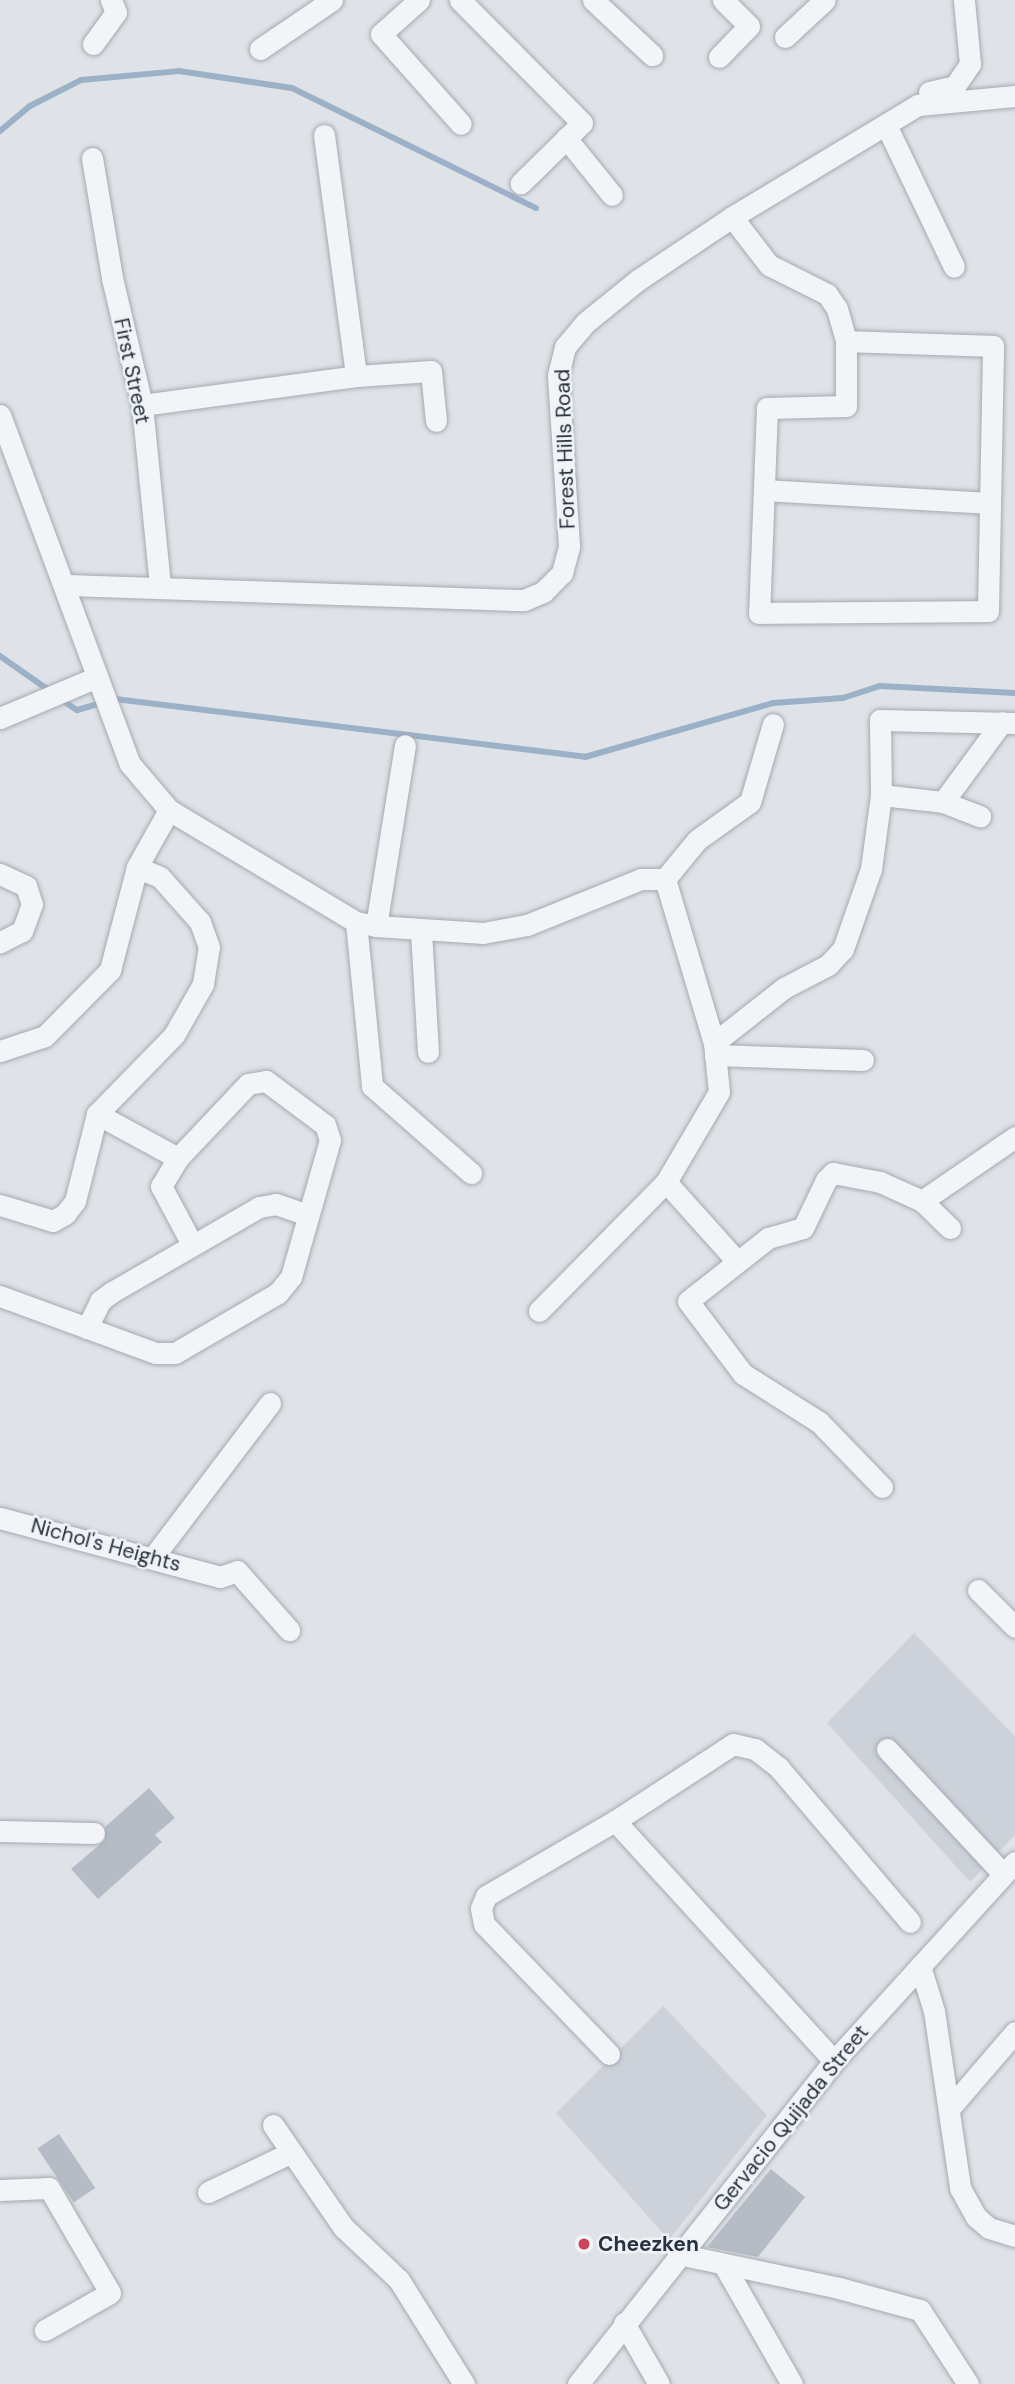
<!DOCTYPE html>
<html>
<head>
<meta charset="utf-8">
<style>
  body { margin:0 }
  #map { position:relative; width:1015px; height:2384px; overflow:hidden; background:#dfe3e8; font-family:"DM Sans",sans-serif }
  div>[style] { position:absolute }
  .built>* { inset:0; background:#cdd2da }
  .stream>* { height:6px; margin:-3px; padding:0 3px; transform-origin:3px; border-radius:3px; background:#9ab1c8 }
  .building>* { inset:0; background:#b6bcc5; transform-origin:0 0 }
  .roads { filter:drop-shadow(0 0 2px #a4aab2) drop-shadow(0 0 2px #a4aab2) }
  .minor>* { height:21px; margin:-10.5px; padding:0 10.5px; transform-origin:10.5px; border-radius:10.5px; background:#f2f4f7 }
  .dots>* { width:19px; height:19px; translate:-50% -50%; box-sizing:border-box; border:4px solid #eff2f6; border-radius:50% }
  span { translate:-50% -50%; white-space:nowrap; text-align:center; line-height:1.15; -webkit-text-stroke:5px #eff2f6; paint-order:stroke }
  .street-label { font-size:21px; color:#28313f }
  .poi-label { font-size:21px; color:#28313f; font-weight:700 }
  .left { translate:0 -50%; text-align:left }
</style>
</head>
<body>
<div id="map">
  <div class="built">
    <div style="clip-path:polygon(914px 1633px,1015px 1736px,1015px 1835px,970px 1882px,827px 1723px)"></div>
    <div style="clip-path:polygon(663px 2006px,767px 2115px,669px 2240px,556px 2113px)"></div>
  </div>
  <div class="stream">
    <div style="left:0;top:131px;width:39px;rotate:-40deg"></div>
    <div style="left:30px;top:106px;width:57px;rotate:-27deg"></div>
    <div style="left:81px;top:80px;width:98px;rotate:-5.2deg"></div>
    <div style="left:179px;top:71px;width:114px;rotate:8.6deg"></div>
    <div style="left:292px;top:88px;width:272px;rotate:26.2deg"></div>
    <div style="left:0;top:656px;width:61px;rotate:35deg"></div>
    <div style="left:59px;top:698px;width:22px;rotate:34deg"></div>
    <div style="left:77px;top:710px;width:40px;rotate:-16deg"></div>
    <div style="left:115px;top:699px;width:474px;rotate:7deg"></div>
    <div style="left:585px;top:757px;width:196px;rotate:-16deg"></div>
    <div style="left:773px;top:703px;width:70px;rotate:-4.1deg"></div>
    <div style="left:843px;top:698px;width:39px;rotate:-18deg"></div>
    <div style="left:880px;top:686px;width:135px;rotate:3deg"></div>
  </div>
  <div class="building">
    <div style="clip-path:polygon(149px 1788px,175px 1818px,155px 1835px,162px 1842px,98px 1899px,71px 1869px,105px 1840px,105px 1827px)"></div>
    <div style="left:59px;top:2134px;width:65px;height:26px;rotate:56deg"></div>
    <div style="clip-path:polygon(771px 2169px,805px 2197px,758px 2257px,707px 2247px)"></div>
  </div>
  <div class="roads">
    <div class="minor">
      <div style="left:419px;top:0;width:51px;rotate:138.2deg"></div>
      <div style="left:381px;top:34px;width:120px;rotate:48.4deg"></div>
      <div style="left:460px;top:0;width:173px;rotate:45.2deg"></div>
      <div style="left:582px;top:123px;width:86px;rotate:135.5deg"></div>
      <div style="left:593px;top:0;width:81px;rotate:43deg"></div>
      <div style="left:785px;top:37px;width:54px;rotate:-42.8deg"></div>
      <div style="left:93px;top:44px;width:39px;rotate:-54deg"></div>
      <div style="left:116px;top:12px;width:13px;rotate:-113deg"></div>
      <div style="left:260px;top:49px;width:87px;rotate:-34.2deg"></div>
      <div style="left:719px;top:57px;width:43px;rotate:-45.9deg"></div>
      <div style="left:749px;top:26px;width:37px;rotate:-135deg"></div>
      <div style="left:929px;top:92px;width:27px;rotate:-13deg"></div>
      <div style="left:955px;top:86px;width:27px;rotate:-56deg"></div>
      <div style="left:970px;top:64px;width:64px;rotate:-95.4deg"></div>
      <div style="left:886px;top:125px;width:157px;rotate:64.4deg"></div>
      <div style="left:324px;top:135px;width:243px;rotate:82.4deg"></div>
      <div style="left:566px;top:138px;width:73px;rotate:51.1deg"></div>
      <div style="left:92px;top:158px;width:122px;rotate:80.5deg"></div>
      <div style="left:112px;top:278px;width:130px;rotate:76.7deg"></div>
      <div style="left:142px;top:405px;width:182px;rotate:84.3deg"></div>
      <div style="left:732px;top:217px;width:61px;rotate:52.4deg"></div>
      <div style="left:769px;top:265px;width:65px;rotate:26.6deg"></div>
      <div style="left:827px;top:294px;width:18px;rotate:56deg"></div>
      <div style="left:837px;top:309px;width:33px;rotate:74deg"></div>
      <div style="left:846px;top:341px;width:65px;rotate:90deg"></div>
      <div style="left:846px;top:406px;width:79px;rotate:178.5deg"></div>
      <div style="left:767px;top:408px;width:205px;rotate:92.2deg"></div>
      <div style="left:759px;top:613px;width:229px;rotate:-0.5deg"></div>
      <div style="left:988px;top:611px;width:265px;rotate:-88.9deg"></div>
      <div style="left:993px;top:346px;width:147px;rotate:-178.1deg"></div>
      <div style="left:142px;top:405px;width:216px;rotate:-7.7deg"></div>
      <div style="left:356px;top:376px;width:75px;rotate:-3.8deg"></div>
      <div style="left:431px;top:371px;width:50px;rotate:84.3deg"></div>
      <div style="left:0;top:415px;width:372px;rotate:69.6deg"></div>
      <div style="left:130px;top:764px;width:60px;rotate:49.7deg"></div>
      <div style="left:169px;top:810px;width:218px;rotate:30.9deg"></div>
      <div style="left:356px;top:922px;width:20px;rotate:11deg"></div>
      <div style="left:376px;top:926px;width:107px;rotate:3.7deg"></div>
      <div style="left:483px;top:933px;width:45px;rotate:-10.3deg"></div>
      <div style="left:527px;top:925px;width:123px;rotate:-22deg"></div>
      <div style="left:641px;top:879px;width:24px"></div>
      <div style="left:665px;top:879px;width:171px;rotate:73.4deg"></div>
      <div style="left:714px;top:1043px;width:49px;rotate:84.2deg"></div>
      <div style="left:719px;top:1092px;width:104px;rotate:120.5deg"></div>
      <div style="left:666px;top:1182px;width:181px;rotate:134.6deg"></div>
      <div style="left:765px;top:490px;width:224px;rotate:3.3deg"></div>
      <div style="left:67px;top:585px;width:457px;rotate:1.9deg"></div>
      <div style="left:524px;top:600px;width:21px;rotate:-23deg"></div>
      <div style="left:543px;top:592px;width:27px;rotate:-45deg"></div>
      <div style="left:562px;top:573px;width:28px;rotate:-75deg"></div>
      <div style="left:569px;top:546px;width:171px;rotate:-93.7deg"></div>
      <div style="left:558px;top:375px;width:29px;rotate:-76deg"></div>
      <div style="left:565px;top:347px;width:31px;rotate:-50deg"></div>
      <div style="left:585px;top:323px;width:68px;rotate:-39.1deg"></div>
      <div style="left:638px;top:280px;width:113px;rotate:-33.8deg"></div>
      <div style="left:732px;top:217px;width:217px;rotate:-31.1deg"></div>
      <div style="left:918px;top:105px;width:97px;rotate:-5.3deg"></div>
      <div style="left:0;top:718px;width:105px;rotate:-22.9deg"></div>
      <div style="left:881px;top:795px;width:62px;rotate:6.4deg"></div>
      <div style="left:943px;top:802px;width:40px;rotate:21deg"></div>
      <div style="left:943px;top:802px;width:99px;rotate:-53.6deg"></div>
      <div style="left:0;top:874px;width:29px;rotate:25deg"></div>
      <div style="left:26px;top:886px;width:19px;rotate:72deg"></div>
      <div style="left:32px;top:904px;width:29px;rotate:110deg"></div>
      <div style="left:22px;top:931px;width:25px;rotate:153deg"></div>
      <div style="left:665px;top:879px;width:50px;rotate:-50.6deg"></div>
      <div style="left:697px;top:840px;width:65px;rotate:-35.6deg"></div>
      <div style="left:750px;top:802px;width:81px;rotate:-73.6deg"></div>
      <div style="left:356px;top:922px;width:165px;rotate:84.4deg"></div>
      <div style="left:372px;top:1086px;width:132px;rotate:41.3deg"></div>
      <div style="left:376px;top:926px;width:183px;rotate:-80.9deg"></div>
      <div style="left:421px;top:931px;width:121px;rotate:86.7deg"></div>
      <div style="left:714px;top:1043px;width:89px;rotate:-38.2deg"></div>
      <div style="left:784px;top:988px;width:50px;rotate:-27.6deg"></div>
      <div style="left:828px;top:965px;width:22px;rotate:-47deg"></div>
      <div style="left:843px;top:949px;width:85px;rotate:-70.7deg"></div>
      <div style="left:871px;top:869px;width:75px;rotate:-82.3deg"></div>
      <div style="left:881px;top:795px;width:75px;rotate:-90.8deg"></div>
      <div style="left:880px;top:720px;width:135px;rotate:1.3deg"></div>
      <div style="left:0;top:1051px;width:47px;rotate:-18.4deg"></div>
      <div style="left:45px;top:1036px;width:93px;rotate:-45.4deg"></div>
      <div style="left:110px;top:970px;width:106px;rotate:-75.3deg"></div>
      <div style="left:137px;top:867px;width:65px;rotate:-60.7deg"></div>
      <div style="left:715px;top:1055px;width:148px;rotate:1.9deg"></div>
      <div style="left:97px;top:1114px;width:92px;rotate:28.5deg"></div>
      <div style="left:666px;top:1182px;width:105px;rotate:48.1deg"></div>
      <div style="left:922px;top:1201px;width:113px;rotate:-34.5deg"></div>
      <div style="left:0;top:1205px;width:55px;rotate:16.8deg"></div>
      <div style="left:53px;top:1221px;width:14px;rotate:-30deg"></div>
      <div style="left:65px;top:1214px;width:16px;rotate:-52deg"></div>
      <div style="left:75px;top:1201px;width:90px;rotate:-75.8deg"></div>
      <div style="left:97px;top:1114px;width:110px;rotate:-45.7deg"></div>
      <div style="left:174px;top:1035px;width:59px;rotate:-60.4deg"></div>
      <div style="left:203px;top:984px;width:37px;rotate:-81deg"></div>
      <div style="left:209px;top:947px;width:27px;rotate:-110deg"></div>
      <div style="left:200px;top:922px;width:60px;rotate:-131.6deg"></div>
      <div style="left:160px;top:877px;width:25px;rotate:-157deg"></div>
      <div style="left:0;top:1296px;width:166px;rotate:20.1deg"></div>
      <div style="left:156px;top:1353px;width:19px"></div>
      <div style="left:175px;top:1353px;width:119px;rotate:-30.2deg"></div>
      <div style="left:278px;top:1293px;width:21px;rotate:-51deg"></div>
      <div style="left:291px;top:1277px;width:142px;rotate:-74.1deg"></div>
      <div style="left:330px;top:1140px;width:16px;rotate:-108deg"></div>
      <div style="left:325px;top:1125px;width:74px;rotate:-143.3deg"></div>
      <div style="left:266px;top:1081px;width:18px;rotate:171deg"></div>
      <div style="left:248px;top:1084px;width:102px;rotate:133.4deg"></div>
      <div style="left:178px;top:1158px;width:33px;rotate:121deg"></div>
      <div style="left:161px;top:1186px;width:66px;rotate:61.9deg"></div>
      <div style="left:87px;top:1328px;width:30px;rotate:-64deg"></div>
      <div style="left:100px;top:1301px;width:15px;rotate:-37deg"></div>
      <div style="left:112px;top:1292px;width:170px;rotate:-30deg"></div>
      <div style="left:259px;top:1207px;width:17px;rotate:-10deg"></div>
      <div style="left:276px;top:1204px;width:34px;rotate:19deg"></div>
      <div style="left:882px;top:1487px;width:91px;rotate:-134.1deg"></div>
      <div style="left:819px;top:1422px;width:90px;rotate:-147.7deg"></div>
      <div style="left:743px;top:1374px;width:91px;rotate:-127deg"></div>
      <div style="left:688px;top:1301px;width:102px;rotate:-38.2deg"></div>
      <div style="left:768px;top:1238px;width:36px;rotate:-16deg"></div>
      <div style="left:803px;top:1228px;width:53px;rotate:-64.4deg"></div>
      <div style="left:826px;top:1180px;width:10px;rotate:-45deg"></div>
      <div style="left:833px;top:1173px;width:48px;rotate:10.8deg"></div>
      <div style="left:880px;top:1182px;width:46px;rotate:24.3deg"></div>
      <div style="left:922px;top:1201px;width:39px;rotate:44deg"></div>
      <div style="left:0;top:1518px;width:228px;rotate:15deg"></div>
      <div style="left:220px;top:1577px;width:18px;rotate:-19deg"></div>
      <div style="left:237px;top:1571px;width:79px;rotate:48.6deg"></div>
      <div style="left:154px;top:1556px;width:192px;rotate:-52.8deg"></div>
      <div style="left:978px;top:1590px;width:52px;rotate:45deg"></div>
      <div style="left:887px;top:1749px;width:171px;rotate:47.1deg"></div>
      <div style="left:615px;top:1821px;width:325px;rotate:47.6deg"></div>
      <div style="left:0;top:1831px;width:94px;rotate:1.2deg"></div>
      <div style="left:920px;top:1966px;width:47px;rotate:72.7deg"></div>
      <div style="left:934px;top:2011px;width:179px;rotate:81.6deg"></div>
      <div style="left:960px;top:2188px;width:33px;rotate:61deg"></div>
      <div style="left:976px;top:2217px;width:17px;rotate:40deg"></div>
      <div style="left:989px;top:2228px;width:27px;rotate:17deg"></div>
      <div style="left:609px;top:2054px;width:180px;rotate:-133.9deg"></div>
      <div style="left:484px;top:1924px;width:16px;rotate:-101deg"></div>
      <div style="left:481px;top:1908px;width:13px;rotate:-67deg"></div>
      <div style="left:486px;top:1896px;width:149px;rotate:-30.2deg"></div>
      <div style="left:615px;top:1821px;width:141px;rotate:-33.1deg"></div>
      <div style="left:733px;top:1744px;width:23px;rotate:13deg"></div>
      <div style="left:755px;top:1749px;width:31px;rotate:38deg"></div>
      <div style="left:779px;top:1768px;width:202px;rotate:49.6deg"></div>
      <div style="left:949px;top:2109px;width:101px;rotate:-49.4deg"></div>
      <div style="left:273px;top:2125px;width:124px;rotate:55.5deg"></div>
      <div style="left:343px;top:2227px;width:77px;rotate:43.4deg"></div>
      <div style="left:399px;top:2280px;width:123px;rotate:58deg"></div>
      <div style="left:0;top:2190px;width:49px;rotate:-2.3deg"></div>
      <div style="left:49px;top:2188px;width:121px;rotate:59.8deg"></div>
      <div style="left:110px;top:2293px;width:75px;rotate:150.4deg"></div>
      <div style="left:208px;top:2192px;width:89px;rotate:-25.4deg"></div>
      <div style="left:678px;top:2254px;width:165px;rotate:11.9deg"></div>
      <div style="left:839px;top:2288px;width:84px;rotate:15.2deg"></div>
      <div style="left:920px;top:2310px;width:88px;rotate:57deg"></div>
      <div style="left:724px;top:2265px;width:137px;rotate:60.3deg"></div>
      <div style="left:624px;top:2323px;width:70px;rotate:60.2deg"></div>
      <div style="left:578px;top:2384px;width:412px;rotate:-51.6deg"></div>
      <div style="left:834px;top:2061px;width:269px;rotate:-47.7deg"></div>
    </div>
  </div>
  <div class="dots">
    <div style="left:584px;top:2244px;background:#cd455b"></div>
  </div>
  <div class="street-label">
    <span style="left:132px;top:371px;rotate:78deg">First Street</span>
    <span style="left:565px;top:449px;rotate:-92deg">Forest Hills Road</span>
    <span style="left:106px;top:1545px;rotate:15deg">Nichol's Heights</span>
    <span style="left:791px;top:2118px;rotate:-51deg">Gervacio Quijada Street</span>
  </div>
  <div class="poi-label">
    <span class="left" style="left:598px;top:2244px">Cheezken</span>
  </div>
</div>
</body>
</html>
